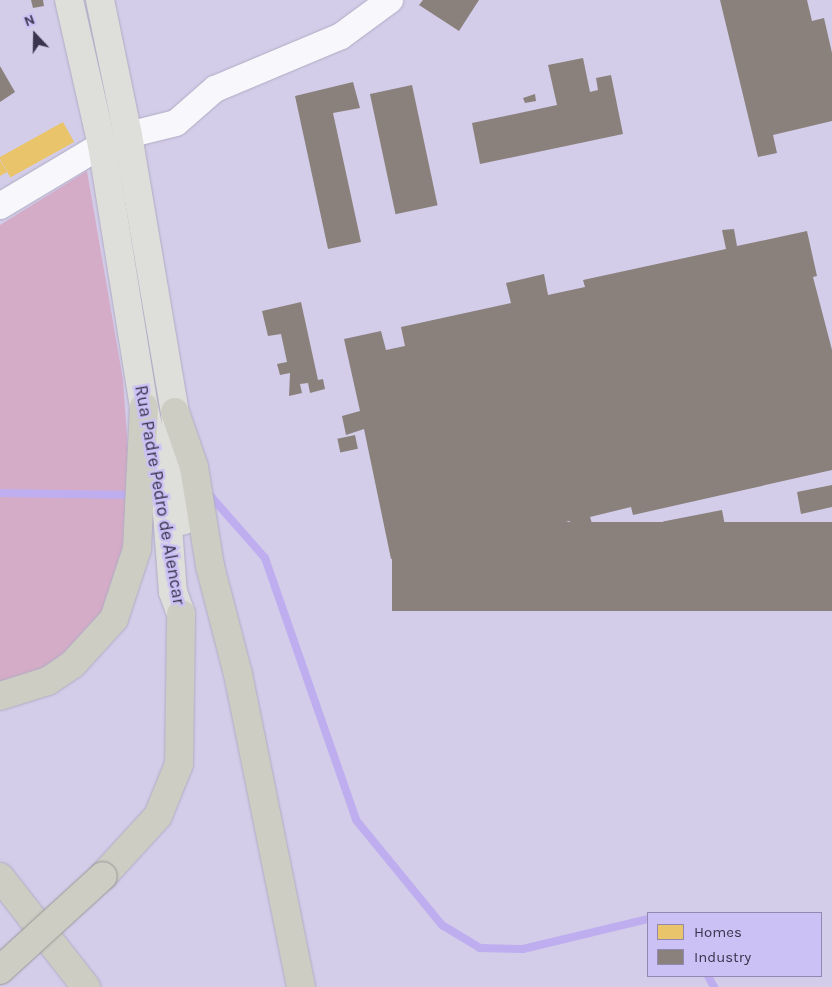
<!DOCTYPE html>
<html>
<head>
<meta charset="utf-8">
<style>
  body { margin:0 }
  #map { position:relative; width:832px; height:987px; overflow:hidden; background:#d3cde9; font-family:Karla,sans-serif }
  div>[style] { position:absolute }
  .green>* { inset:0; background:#d4acc7 }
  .homes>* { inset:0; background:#e9c46a; transform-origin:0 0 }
  .industry>* { inset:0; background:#8a817c; transform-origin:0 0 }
  .stream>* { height:8px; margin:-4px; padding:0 4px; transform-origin:4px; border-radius:4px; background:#beaef0 }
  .roads { filter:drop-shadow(0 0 1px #b0abc3) drop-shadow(0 0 1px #b0abc3) }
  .street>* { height:26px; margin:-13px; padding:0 13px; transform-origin:13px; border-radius:13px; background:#f8f8fc }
  .primary>* { height:28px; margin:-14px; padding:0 14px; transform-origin:14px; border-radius:14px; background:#dededb }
  .highway>* { height:28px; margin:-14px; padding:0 14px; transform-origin:14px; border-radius:14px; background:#cdcdc4 }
  .bridges { filter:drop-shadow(0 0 1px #989796) drop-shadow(0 0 1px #989796) }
  .highway-bridge>* { height:28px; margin:-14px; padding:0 14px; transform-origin:14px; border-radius:14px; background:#cdcdc4 }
  span { translate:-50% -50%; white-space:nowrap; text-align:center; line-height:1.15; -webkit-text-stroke:5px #ccc1f5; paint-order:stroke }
  .street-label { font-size:18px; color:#3b344e }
  .legend { position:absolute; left:647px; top:912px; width:175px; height:65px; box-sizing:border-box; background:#ccc1f5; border:1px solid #9289b2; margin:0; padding:6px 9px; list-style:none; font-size:15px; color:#3b344e }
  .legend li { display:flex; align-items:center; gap:10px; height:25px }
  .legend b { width:25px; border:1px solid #9289b2 }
  .north { position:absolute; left:10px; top:10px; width:50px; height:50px; -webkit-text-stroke:4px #ccc1f5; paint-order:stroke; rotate:339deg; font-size:14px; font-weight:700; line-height:20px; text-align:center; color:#3b344e }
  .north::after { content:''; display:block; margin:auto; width:18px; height:22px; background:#3b344e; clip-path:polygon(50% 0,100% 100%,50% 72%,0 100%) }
</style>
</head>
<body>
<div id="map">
  <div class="green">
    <div style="clip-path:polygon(87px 171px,123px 380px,132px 508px,114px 602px,54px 668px,0 685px,0 225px)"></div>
  </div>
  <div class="homes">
    <div style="left:63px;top:122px;width:23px;height:73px;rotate:61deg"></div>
    <div style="clip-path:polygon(0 160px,7px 172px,0 176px)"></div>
  </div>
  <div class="industry">
    <div style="clip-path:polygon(31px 0,43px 0,44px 6px,33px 8px)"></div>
    <div style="clip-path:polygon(423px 0,479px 0,459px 31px,419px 5px)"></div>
    <div style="clip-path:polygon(720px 0,807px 0,812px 21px,824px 18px,832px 53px,832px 121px,773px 135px,777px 153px,758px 157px)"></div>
    <div style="clip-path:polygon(583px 58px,590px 92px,598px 90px,596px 78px,611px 75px,623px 134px,480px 164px,472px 123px,557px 105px,548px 65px)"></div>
    <div style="clip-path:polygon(0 66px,15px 92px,0 102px)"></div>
    <div style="clip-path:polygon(353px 82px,360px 108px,333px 113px,361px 242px,328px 249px,295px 96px)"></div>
    <div style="left:412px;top:85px;width:123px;height:43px;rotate:78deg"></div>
    <div style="clip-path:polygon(535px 94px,536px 101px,525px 103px,523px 98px)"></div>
    <div style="clip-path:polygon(734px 229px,737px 246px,807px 231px,817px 276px,813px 277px,832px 350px,832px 470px,633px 515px,631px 507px,590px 517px,596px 536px,634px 528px,639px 549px,601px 560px,587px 563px,581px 531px,572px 532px,570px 521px,391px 559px,364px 429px,346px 435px,342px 416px,360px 411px,344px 339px,381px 331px,386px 350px,405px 346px,401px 327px,511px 303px,506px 283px,544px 274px,548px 295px,585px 287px,583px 280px,726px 249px,722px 230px)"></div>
    <div style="clip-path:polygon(301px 302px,318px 380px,323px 379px,325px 389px,310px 393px,308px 383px,300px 384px,302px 393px,289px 396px,290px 373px,280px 375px,277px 364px,287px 362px,281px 334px,268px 336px,262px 311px)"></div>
    <div style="left:355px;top:435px;width:14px;height:18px;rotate:78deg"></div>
    <div style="clip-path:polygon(832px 485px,832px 507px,801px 514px,797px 492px)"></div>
    <div style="left:722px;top:510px;width:20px;height:60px;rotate:79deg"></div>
    <div style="left:832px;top:522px;width:89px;height:440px;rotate:90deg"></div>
    <div style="clip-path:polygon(548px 546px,552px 566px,492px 578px,494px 587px,479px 590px,474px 559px)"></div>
    <div style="left:469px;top:566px;width:17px;height:31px;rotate:80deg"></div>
  </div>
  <div class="stream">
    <div style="left:207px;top:492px;width:88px;rotate:48.7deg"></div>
    <div style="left:265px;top:558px;width:277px;rotate:70.8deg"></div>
    <div style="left:356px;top:820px;width:136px;rotate:50.7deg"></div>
    <div style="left:442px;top:925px;width:44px;rotate:31.2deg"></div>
    <div style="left:480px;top:948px;width:43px;rotate:1.3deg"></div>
    <div style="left:523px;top:949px;width:129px;rotate:-13.5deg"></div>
    <div style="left:0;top:493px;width:132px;rotate:0.9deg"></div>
    <div style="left:708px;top:976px;width:13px;rotate:61deg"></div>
  </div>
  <div class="roads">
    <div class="street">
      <div style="left:128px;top:135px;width:49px;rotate:-14deg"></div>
      <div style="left:176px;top:123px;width:52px;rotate:-41.1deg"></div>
      <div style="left:215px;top:89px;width:137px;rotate:-22.8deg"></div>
      <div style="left:341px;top:36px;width:61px;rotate:-36.3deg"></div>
      <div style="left:0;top:206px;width:119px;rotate:-30.9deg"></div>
    </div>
    <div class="primary">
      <div style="left:69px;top:0;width:149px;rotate:77.2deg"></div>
      <div style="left:102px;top:145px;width:265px;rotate:80.9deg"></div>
      <div style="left:144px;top:407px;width:108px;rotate:77.8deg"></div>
      <div style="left:167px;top:513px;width:79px;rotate:85.7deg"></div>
      <div style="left:173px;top:592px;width:23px;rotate:70deg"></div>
      <div style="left:100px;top:0;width:138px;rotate:78.3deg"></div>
      <div style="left:128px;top:135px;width:281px;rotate:80.4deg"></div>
      <div style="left:175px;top:412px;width:109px;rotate:85.8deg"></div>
    </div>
    <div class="highway">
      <div style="left:175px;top:412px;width:58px;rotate:70.9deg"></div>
      <div style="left:194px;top:467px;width:100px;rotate:80.8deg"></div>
      <div style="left:210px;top:566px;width:112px;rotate:75.5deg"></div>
      <div style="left:238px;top:674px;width:319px;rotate:78.6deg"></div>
      <div style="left:0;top:696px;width:50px;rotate:-17.4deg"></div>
      <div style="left:48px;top:681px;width:30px;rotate:-34deg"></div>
      <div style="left:73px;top:664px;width:61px;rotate:-47.7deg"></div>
      <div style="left:114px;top:619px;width:74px;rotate:-71.8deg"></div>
      <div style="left:137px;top:549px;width:142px;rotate:-87.2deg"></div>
      <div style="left:103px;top:876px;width:81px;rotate:-47.5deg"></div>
      <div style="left:158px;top:816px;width:56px;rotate:-68deg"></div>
      <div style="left:179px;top:764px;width:150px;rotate:-89.2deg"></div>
      <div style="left:0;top:877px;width:140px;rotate:52deg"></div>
    </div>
  </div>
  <div class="bridges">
    <div class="highway-bridge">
      <div style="left:0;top:970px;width:139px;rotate:-42.4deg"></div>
    </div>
  </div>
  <div class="street-label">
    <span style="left:160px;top:495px;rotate:80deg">Rua Padre Pedro de Alencar</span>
  </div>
  <ul class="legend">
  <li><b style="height:14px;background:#e9c46a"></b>Homes</li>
  <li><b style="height:14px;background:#8a817c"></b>Industry</li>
  </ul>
  <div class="north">N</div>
</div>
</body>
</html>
